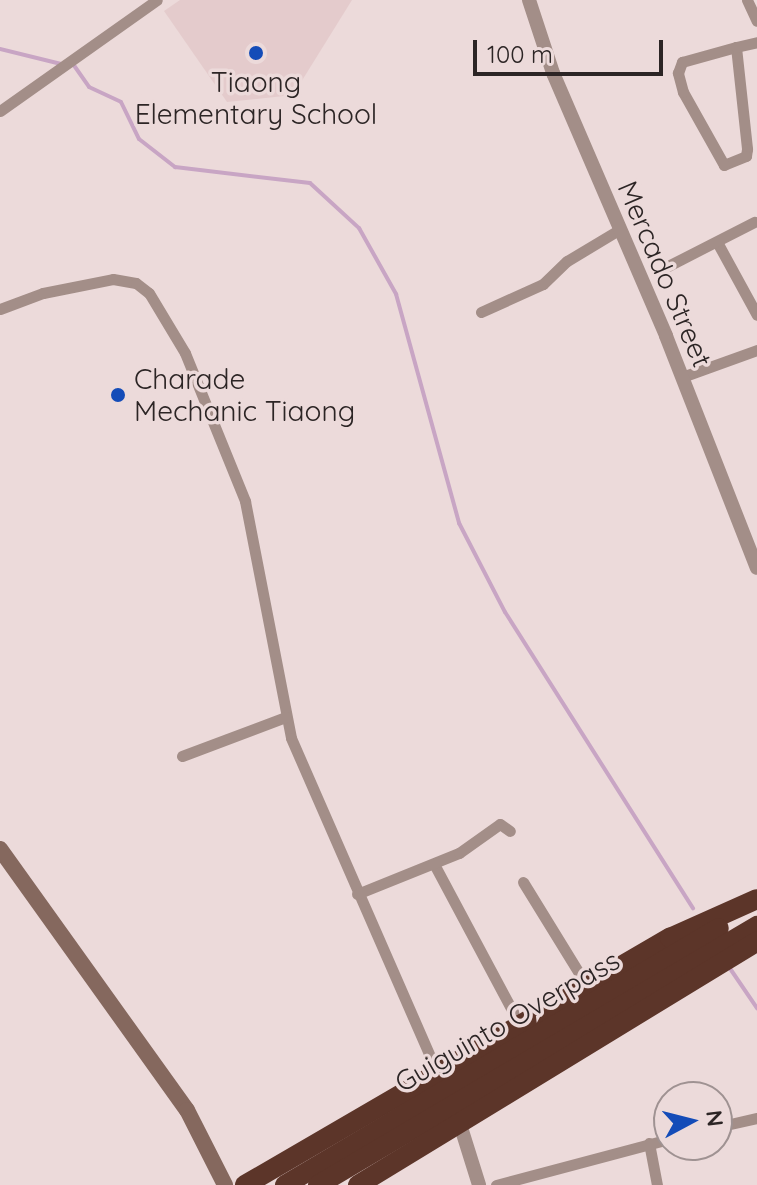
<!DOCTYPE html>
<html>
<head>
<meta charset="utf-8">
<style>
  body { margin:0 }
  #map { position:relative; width:757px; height:1185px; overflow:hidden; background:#ecdada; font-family:Quicksand,sans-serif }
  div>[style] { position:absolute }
  .built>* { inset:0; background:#e4cbcc }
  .stream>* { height:4px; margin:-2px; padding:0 2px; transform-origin:2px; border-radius:2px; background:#c8a5c4 }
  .minor>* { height:11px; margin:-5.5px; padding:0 5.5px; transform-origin:5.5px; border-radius:5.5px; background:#a38e88 }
  .tertiary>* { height:14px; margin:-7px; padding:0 7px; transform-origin:7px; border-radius:7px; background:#a38e88 }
  .secondary>* { height:16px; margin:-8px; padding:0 8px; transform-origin:8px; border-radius:8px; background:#85685e }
  .motorway>* { height:20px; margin:-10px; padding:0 10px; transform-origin:10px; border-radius:10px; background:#5c3529 }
  .dots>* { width:22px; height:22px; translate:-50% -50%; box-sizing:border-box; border:4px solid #ecdada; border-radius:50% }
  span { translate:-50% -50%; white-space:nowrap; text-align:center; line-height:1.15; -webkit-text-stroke:7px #ecdada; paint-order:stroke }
  .poi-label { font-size:28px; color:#2c2525 }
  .left { translate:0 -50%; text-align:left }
  .street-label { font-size:28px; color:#2c2525 }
  .north { position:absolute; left:653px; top:1081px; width:80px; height:80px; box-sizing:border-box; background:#ecdada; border:2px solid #9f9292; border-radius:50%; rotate:83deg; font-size:22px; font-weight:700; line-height:32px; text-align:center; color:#2c2525 }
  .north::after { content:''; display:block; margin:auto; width:28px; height:36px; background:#144cb8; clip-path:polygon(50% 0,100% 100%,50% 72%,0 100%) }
  .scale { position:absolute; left:473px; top:40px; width:190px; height:36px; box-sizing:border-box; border:4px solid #2c2525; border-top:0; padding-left:10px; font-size:24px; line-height:28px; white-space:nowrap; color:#2c2525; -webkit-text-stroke:6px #ecdada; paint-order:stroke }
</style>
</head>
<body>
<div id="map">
  <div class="built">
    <div style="clip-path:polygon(180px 0,352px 0,293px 95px,227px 102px,164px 11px)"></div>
  </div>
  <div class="stream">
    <div style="left:0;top:49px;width:63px;rotate:13.8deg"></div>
    <div style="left:73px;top:64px;width:28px;rotate:55deg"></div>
    <div style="left:89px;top:87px;width:35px;rotate:25deg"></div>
    <div style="left:121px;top:102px;width:41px;rotate:64.1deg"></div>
    <div style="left:139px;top:139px;width:46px;rotate:37.9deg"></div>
    <div style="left:175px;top:167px;width:136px;rotate:6.8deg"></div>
    <div style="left:310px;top:183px;width:67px;rotate:42.6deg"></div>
    <div style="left:359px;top:228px;width:76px;rotate:60.7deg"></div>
    <div style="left:396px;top:294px;width:238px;rotate:74.6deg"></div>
    <div style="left:459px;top:523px;width:100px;rotate:62.7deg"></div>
    <div style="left:505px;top:612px;width:351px;rotate:57.6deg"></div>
    <div style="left:729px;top:967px;width:50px;rotate:55.7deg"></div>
  </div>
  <div class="minor">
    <div style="left:747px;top:0;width:23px;rotate:65deg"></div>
    <div style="left:736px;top:47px;width:103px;rotate:83.8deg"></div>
    <div style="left:747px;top:149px;width:7px;rotate:98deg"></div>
    <div style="left:746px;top:156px;width:24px;rotate:158deg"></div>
    <div style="left:724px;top:165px;width:84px;rotate:-119.3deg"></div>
    <div style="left:683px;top:92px;width:20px;rotate:-105deg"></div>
    <div style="left:678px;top:73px;width:12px;rotate:-70deg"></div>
    <div style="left:682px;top:62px;width:56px;rotate:-15.5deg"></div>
    <div style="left:736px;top:47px;width:22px;rotate:-13deg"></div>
    <div style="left:0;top:111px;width:192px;rotate:-35.3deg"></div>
    <div style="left:717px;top:242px;width:83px;rotate:61.3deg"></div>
    <div style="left:668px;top:266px;width:97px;rotate:-27.1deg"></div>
    <div style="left:0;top:309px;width:46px;rotate:-20.4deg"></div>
    <div style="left:43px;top:293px;width:71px;rotate:-11.3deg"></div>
    <div style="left:113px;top:279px;width:23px;rotate:10deg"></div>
    <div style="left:136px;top:283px;width:16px;rotate:38deg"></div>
    <div style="left:149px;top:293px;width:70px;rotate:59deg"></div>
    <div style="left:185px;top:353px;width:160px;rotate:67.9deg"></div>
    <div style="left:245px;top:501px;width:241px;rotate:79deg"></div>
    <div style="left:291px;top:738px;width:369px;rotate:66.4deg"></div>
    <div style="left:481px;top:312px;width:68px;rotate:-24.3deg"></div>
    <div style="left:543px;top:284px;width:33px;rotate:-44deg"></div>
    <div style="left:567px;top:261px;width:58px;rotate:-31deg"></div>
    <div style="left:682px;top:377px;width:80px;rotate:-19.8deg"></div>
    <div style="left:182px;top:756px;width:111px;rotate:-20.6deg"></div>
    <div style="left:434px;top:864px;width:168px;rotate:61.9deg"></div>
    <div style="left:513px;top:1012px;width:17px;rotate:80deg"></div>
    <div style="left:523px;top:882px;width:122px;rotate:58.4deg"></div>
    <div style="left:357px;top:894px;width:110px;rotate:-21.9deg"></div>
    <div style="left:459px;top:853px;width:50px;rotate:-35.3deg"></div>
    <div style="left:500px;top:824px;width:12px;rotate:35deg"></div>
    <div style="left:717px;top:1127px;width:41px;rotate:-12.7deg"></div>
    <div style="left:649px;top:1143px;width:43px;rotate:79.2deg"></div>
    <div style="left:496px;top:1185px;width:179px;rotate:-14.9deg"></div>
  </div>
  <div class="tertiary">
    <div style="left:529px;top:0;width:77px;rotate:71.8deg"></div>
    <div style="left:553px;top:73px;width:286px;rotate:66.7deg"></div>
    <div style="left:666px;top:336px;width:249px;rotate:68.6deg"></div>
    <div style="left:459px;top:1121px;width:67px;rotate:72.6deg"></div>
  </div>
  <div class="secondary">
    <div style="left:0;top:849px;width:321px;rotate:54.4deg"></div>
    <div style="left:187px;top:1110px;width:84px;rotate:63.1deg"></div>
  </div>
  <div class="motorway">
    <div style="left:245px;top:1185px;width:492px;rotate:-30.2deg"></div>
    <div style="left:670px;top:938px;width:95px;rotate:-24.1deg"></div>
    <div style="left:285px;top:1185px;width:504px;rotate:-30.63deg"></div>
    <div style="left:318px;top:1185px;width:510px;rotate:-30.54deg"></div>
    <div style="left:358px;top:1185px;width:468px;rotate:-31.4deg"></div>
  </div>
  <div class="dots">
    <div style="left:256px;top:53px;background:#144cb8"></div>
    <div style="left:118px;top:395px;background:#144cb8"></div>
  </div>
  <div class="poi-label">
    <span style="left:256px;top:98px">Tiaong<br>Elementary School</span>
    <span class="left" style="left:134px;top:395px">Charade<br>Mechanic Tiaong</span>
  </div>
  <div class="street-label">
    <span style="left:665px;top:274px;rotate:67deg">Mercado Street</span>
    <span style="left:507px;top:1021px;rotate:-30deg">Guiguinto Overpass</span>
  </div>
  <div class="north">N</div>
  <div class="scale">100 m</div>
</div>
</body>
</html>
